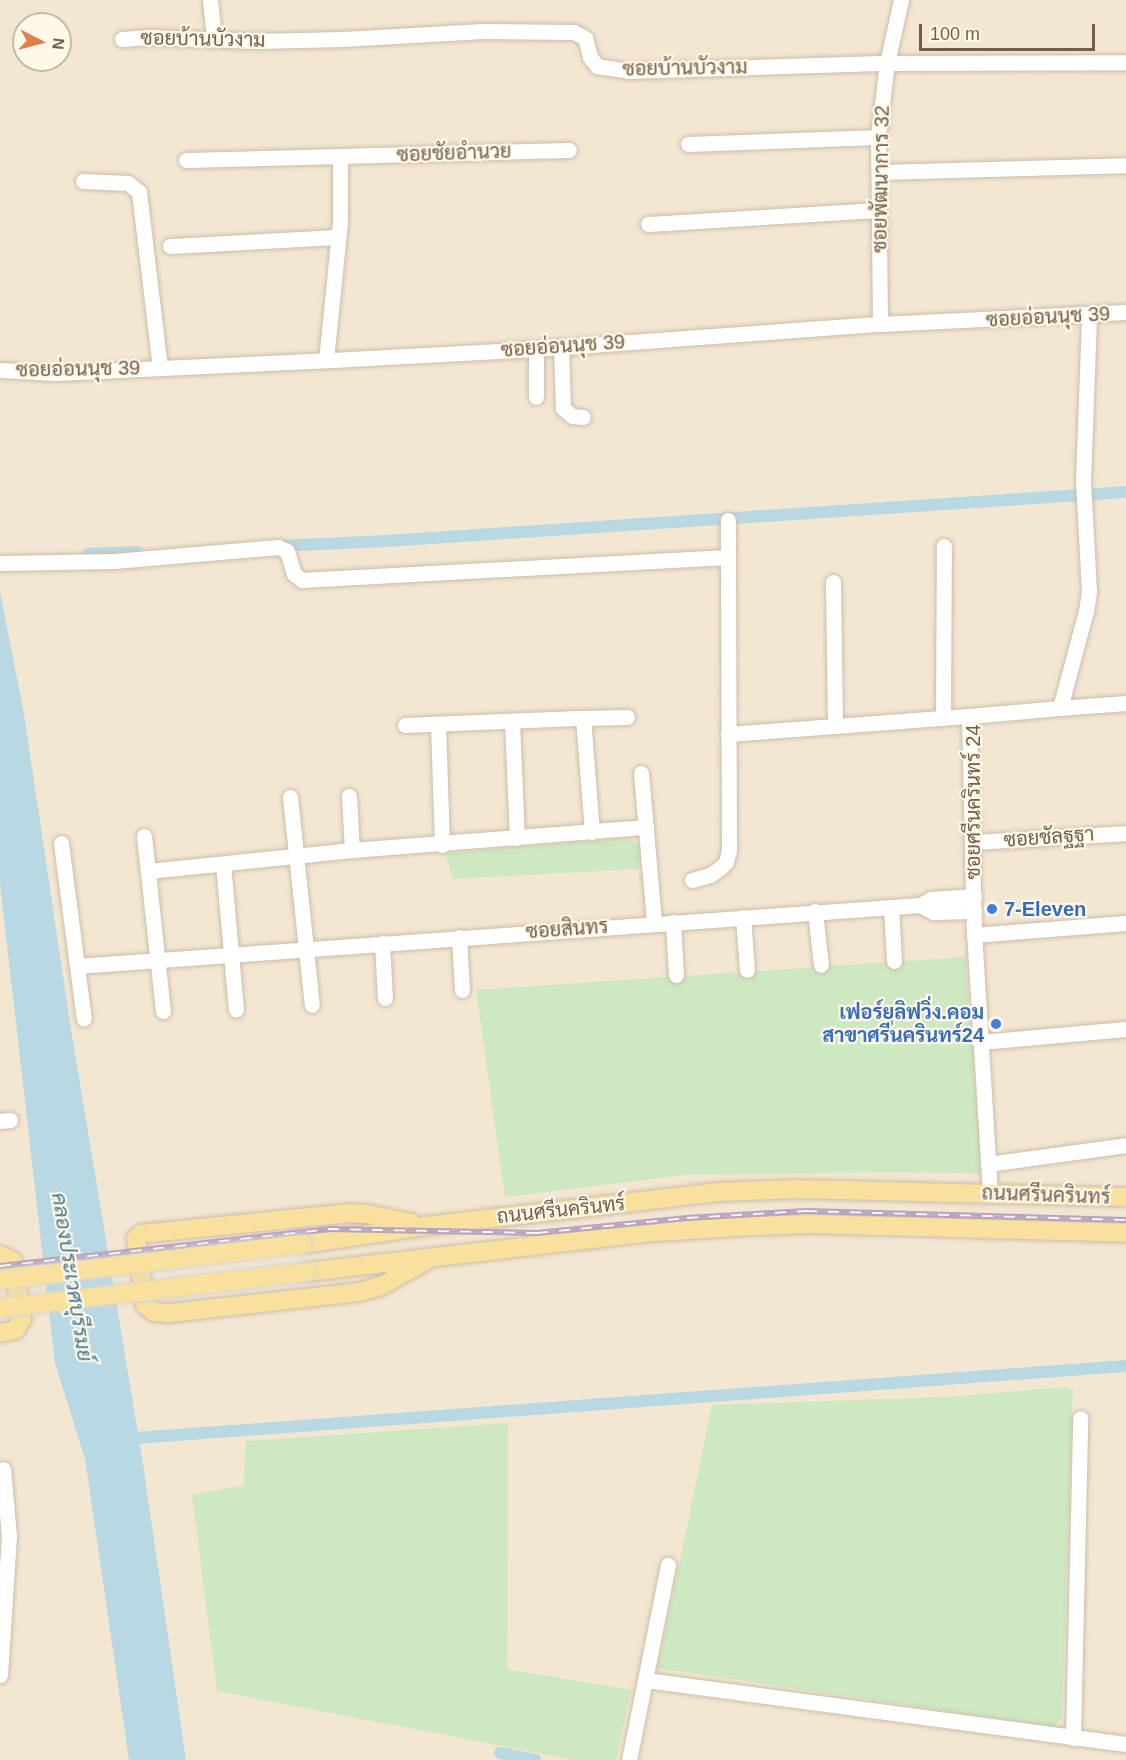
<!DOCTYPE html>
<html>
<head>
<meta charset="utf-8">
<style>
  body { margin:0 }
  #map { position:relative; width:1126px; height:1760px; overflow:hidden; background:#fbf4e3; font-family:Helvetica,Sarabun,sans-serif }
  div>[style] { position:absolute }
  .residential>* { inset:0; background:#f3e7d2 }
  .green>* { inset:0; background:#cee8c2 }
  .water>* { inset:0; background:#b8d9e4 }
  .canal>* { height:12px; margin:-6px; padding:0 6px; transform-origin:6px; border-radius:6px; background:#b8d9e4 }
  .roads { filter:drop-shadow(0 0 2px #ccbdaa) drop-shadow(0 0 2px #ccbdaa) }
  .minor>* { height:15px; margin:-7.5px; padding:0 7.5px; transform-origin:7.5px; border-radius:7.5px; background:#fff }
  .major>* { height:18px; margin:-9px; padding:0 9px; transform-origin:9px; border-radius:9px; background:#f8e09d }
  .rail>* { height:6px; margin-top:-3px; transform-origin:0; background:repeating-linear-gradient(90deg,#fef8e9 0 11px,#b8a2c4 0 22px); box-sizing:border-box; border-block:2px solid #b8a2c4 }
  .bridges { filter:drop-shadow(0 0 2px #dad5d0) drop-shadow(0 0 2px #dad5d0) }
  .major-bridge>* { height:18px; margin:-9px; padding:0 9px; transform-origin:9px; border-radius:9px; background:#f8e09d }
  .dots>* { width:16px; height:16px; translate:-50% -50%; box-sizing:border-box; border:3px solid #fef8e9; border-radius:50% }
  span { translate:-50% -50%; white-space:nowrap; text-align:center; line-height:1.15; -webkit-text-stroke:4.5px #fef8e9; paint-order:stroke }
  .street-label { font-size:20px; color:#725d4a }
  .shop-label { font-size:20px; color:#366cbe; font-weight:700 }
  .left { translate:0 -50%; text-align:left }
  .right { translate:-100% -50%; text-align:right }
  .water-label { font-size:21px; color:#48798c; font-style:italic }
  .north { position:absolute; left:12px; top:12px; width:60px; height:60px; box-sizing:border-box; background:#fef8e9; border:2px solid #c6baa9; border-radius:50%; rotate:96deg; font-size:16px; font-weight:700; line-height:24px; text-align:center; color:#725d4a }
  .north::after { content:''; display:block; margin:auto; width:21px; height:27px; background:#e27d4c; clip-path:polygon(50% 0,100% 100%,50% 72%,0 100%) }
  .scale { position:absolute; left:919px; top:24px; width:176px; height:27px; box-sizing:border-box; border:3px solid #725d4a; border-top:0; padding-left:8px; font-size:18px; line-height:21px; white-space:nowrap; color:#725d4a; -webkit-text-stroke:4px #fef8e9; paint-order:stroke }
</style>
</head>
<body>
<div id="map">
  <div class="residential">
    <div style="clip-path:polygon(evenodd,0 0,1126px 0,1126px 1760px,0 1760px,0 0,24px 24px,60px 24px,60px 60px,24px 60px,24px 24px)"></div>
  </div>
  <div class="green">
    <div style="clip-path:polygon(619px 839px,631px 840px,639px 846px,639px 869px,453px 879px,445px 853px)"></div>
    <div style="clip-path:polygon(965px 957px,982px 1174px,899px 1172px,685px 1175px,505px 1197px,476px 990px)"></div>
    <div style="clip-path:polygon(1065px 1387px,1073px 1390px,1062px 1718px,1054px 1727px,658px 1668px,712px 1405px,945px 1397px)"></div>
    <div style="clip-path:polygon(508px 1423px,507px 1669px,631px 1690px,616px 1760px,575px 1760px,217px 1691px,192px 1495px,244px 1485px,246px 1441px)"></div>
  </div>
  <div class="water">
    <div style="clip-path:polygon(0 592px,24px 714px,71px 1029px,143px 1464px,186px 1760px,129px 1760px,85px 1459px,55px 1363px,0 884px)"></div>
  </div>
  <div class="canal">
    <div style="left:277px;top:546px;width:110px;rotate:-2.6deg"></div>
    <div style="left:387px;top:541px;width:741px;rotate:-3.79deg"></div>
    <div style="left:88px;top:554px;width:49px;rotate:-2.3deg"></div>
    <div style="left:122px;top:1439px;width:1007px;rotate:-4.16deg"></div>
    <div style="left:500px;top:1753px;width:36px;rotate:11deg"></div>
  </div>
  <div class="roads">
    <div class="minor">
      <div style="left:210px;top:0;width:38px;rotate:84deg"></div>
      <div style="left:122px;top:39px;width:28px;rotate:-4deg"></div>
      <div style="left:150px;top:37px;width:107px;rotate:2.1deg"></div>
      <div style="left:257px;top:41px;width:86px;rotate:-1.3deg"></div>
      <div style="left:343px;top:39px;width:140px;rotate:-3.3deg"></div>
      <div style="left:483px;top:31px;width:91px;rotate:0.6deg"></div>
      <div style="left:574px;top:32px;width:13px;rotate:29deg"></div>
      <div style="left:585px;top:38px;width:20px;rotate:75deg"></div>
      <div style="left:590px;top:57px;width:11px;rotate:52deg"></div>
      <div style="left:597px;top:66px;width:31px;rotate:9deg"></div>
      <div style="left:628px;top:71px;width:259px;rotate:-1.8deg"></div>
      <div style="left:887px;top:63px;width:239px;rotate:-0.2deg"></div>
      <div style="left:688px;top:144px;width:190px;rotate:-2.1deg"></div>
      <div style="left:186px;top:160px;width:383px;rotate:-1.5deg"></div>
      <div style="left:879px;top:172px;width:247px;rotate:-1.6deg"></div>
      <div style="left:83px;top:181px;width:45px;rotate:2.5deg"></div>
      <div style="left:128px;top:183px;width:14px;rotate:39deg"></div>
      <div style="left:139px;top:192px;width:177px;rotate:83.2deg"></div>
      <div style="left:648px;top:224px;width:230px;rotate:-3.5deg"></div>
      <div style="left:170px;top:246px;width:168px;rotate:-3.1deg"></div>
      <div style="left:880px;top:324px;width:187px;rotate:-90.6deg"></div>
      <div style="left:878px;top:137px;width:75px;rotate:-83.1deg"></div>
      <div style="left:887px;top:63px;width:65px;rotate:-77.5deg"></div>
      <div style="left:561px;top:346px;width:62px;rotate:88.2deg"></div>
      <div style="left:563px;top:408px;width:12px;rotate:42deg"></div>
      <div style="left:572px;top:416px;width:11px;rotate:5deg"></div>
      <div style="left:536px;top:349px;width:48px;rotate:90deg"></div>
      <div style="left:326px;top:360px;width:140px;rotate:-84.2deg"></div>
      <div style="left:340px;top:221px;width:65px;rotate:-90deg"></div>
      <div style="left:0;top:370px;width:56px;rotate:3.1deg"></div>
      <div style="left:56px;top:373px;width:276px;rotate:-2.7deg"></div>
      <div style="left:332px;top:360px;width:204px;rotate:-3.1deg"></div>
      <div style="left:536px;top:349px;width:345px;rotate:-4.2deg"></div>
      <div style="left:880px;top:324px;width:246px;rotate:-2.8deg"></div>
      <div style="left:0;top:563px;width:114px;rotate:-1deg"></div>
      <div style="left:114px;top:561px;width:165px;rotate:-4.9deg"></div>
      <div style="left:278px;top:547px;width:10px;rotate:24deg"></div>
      <div style="left:287px;top:551px;width:24px;rotate:73deg"></div>
      <div style="left:294px;top:574px;width:10px;rotate:37deg"></div>
      <div style="left:302px;top:580px;width:426px;rotate:-3.1deg"></div>
      <div style="left:833px;top:582px;width:144px;rotate:89.2deg"></div>
      <div style="left:1060px;top:708px;width:66px;rotate:-4.3deg"></div>
      <div style="left:943px;top:718px;width:172px;rotate:-89.7deg"></div>
      <div style="left:512px;top:721px;width:117px;rotate:87.6deg"></div>
      <div style="left:438px;top:724px;width:121px;rotate:88.1deg"></div>
      <div style="left:405px;top:725px;width:178px;rotate:-2.3deg"></div>
      <div style="left:728px;top:734px;width:242px;rotate:-4.3deg"></div>
      <div style="left:641px;top:773px;width:151px;rotate:85deg"></div>
      <div style="left:349px;top:796px;width:54px;rotate:86.8deg"></div>
      <div style="left:290px;top:797px;width:209px;rotate:84deg"></div>
      <div style="left:592px;top:832px;width:114px;rotate:-94.5deg"></div>
      <div style="left:583px;top:718px;width:44px;rotate:-1.3deg"></div>
      <div style="left:144px;top:836px;width:176px;rotate:83.8deg"></div>
      <div style="left:972px;top:842px;width:154px;rotate:-3.3deg"></div>
      <div style="left:61px;top:843px;width:177px;rotate:82.6deg"></div>
      <div style="left:223px;top:864px;width:146px;rotate:84.9deg"></div>
      <div style="left:149px;top:871px;width:204px;rotate:-5.9deg"></div>
      <div style="left:352px;top:850px;width:295px;rotate:-4.5deg"></div>
      <div style="left:692px;top:880px;width:19px;rotate:-16deg"></div>
      <div style="left:710px;top:875px;width:12px;rotate:-35deg"></div>
      <div style="left:720px;top:868px;width:8px;rotate:-45deg"></div>
      <div style="left:726px;top:862px;width:12px;rotate:-76deg"></div>
      <div style="left:729px;top:850px;width:330px;rotate:-90.2deg"></div>
      <div style="left:920px;top:905px;width:15px;rotate:28deg"></div>
      <div style="left:933px;top:912px;width:41px;rotate:-1.4deg"></div>
      <div style="left:891px;top:907px;width:54px;rotate:86.8deg"></div>
      <div style="left:815px;top:911px;width:54px;rotate:83.7deg"></div>
      <div style="left:743px;top:917px;width:53px;rotate:85.7deg"></div>
      <div style="left:673px;top:922px;width:53px;rotate:86.8deg"></div>
      <div style="left:974px;top:935px;width:152px;rotate:-4.5deg"></div>
      <div style="left:459px;top:937px;width:53px;rotate:86.8deg"></div>
      <div style="left:382px;top:943px;width:55px;rotate:86.9deg"></div>
      <div style="left:77px;top:966px;width:845px;rotate:-4.14deg"></div>
      <div style="left:920px;top:905px;width:13px;rotate:-29deg"></div>
      <div style="left:931px;top:899px;width:43px;rotate:-4deg"></div>
      <div style="left:980px;top:1042px;width:147px;rotate:-5.1deg"></div>
      <div style="left:0;top:1121px;width:10px;rotate:-6deg"></div>
      <div style="left:988px;top:1164px;width:139px;rotate:-7.8deg"></div>
      <div style="left:990px;top:1193px;width:258px;rotate:-93.5deg"></div>
      <div style="left:974px;top:935px;width:219px;rotate:-91.3deg"></div>
      <div style="left:969px;top:716px;width:91px;rotate:-5deg"></div>
      <div style="left:1060px;top:708px;width:100px;rotate:-75deg"></div>
      <div style="left:1086px;top:611px;width:20px;rotate:-81deg"></div>
      <div style="left:1089px;top:591px;width:110px;rotate:-93.1deg"></div>
      <div style="left:1083px;top:481px;width:166px;rotate:-87.9deg"></div>
      <div style="left:0;top:1675px;width:139px;rotate:-86.3deg"></div>
      <div style="left:9px;top:1536px;width:67px;rotate:-95.1deg"></div>
      <div style="left:646px;top:1680px;width:484px;rotate:7.6deg"></div>
      <div style="left:1073px;top:1738px;width:320px;rotate:-88.7deg"></div>
      <div style="left:629px;top:1760px;width:199px;rotate:-78.7deg"></div>
    </div>
    <div class="major">
      <div style="left:412px;top:1223px;width:46px;rotate:-168.7deg"></div>
      <div style="left:367px;top:1214px;width:17px;rotate:-177deg"></div>
      <div style="left:350px;top:1213px;width:210px;rotate:174.3deg"></div>
      <div style="left:141px;top:1234px;width:7px;rotate:135deg"></div>
      <div style="left:136px;top:1239px;width:67px;rotate:82.2deg"></div>
      <div style="left:145px;top:1305px;width:11px;rotate:38deg"></div>
      <div style="left:154px;top:1312px;width:16px;rotate:4deg"></div>
      <div style="left:170px;top:1313px;width:190px;rotate:-6.3deg"></div>
      <div style="left:359px;top:1292px;width:23px;rotate:-15deg"></div>
      <div style="left:381px;top:1286px;width:51px;rotate:-29.1deg"></div>
      <div style="left:303px;top:1244px;width:123px;rotate:-8.4deg"></div>
      <div style="left:425px;top:1226px;width:298px;rotate:-6.6deg"></div>
      <div style="left:721px;top:1192px;width:76px;rotate:-2.3deg"></div>
      <div style="left:797px;top:1189px;width:329px;rotate:1.4deg"></div>
      <div style="left:0;top:1255px;width:14px;rotate:25deg"></div>
      <div style="left:13px;top:1261px;width:59px;rotate:81.2deg"></div>
      <div style="left:22px;top:1319px;width:13px;rotate:122deg"></div>
      <div style="left:15px;top:1330px;width:15px;rotate:169deg"></div>
      <div style="left:307px;top:1272px;width:350px;rotate:-6.6deg"></div>
      <div style="left:655px;top:1232px;width:99px;rotate:-3.5deg"></div>
      <div style="left:754px;top:1226px;width:57px;rotate:-2deg"></div>
      <div style="left:811px;top:1224px;width:315px;rotate:1.6deg"></div>
    </div>
  </div>
  <div class="rail">
    <div style="left:0;top:1266px;width:330px;rotate:-6.4deg"></div>
    <div style="left:328px;top:1229px;width:209px;rotate:1.1deg"></div>
    <div style="left:537px;top:1233px;width:151px;rotate:-5.7deg"></div>
    <div style="left:687px;top:1218px;width:119px;rotate:-3.4deg"></div>
    <div style="left:806px;top:1211px;width:320px;rotate:1.6deg"></div>
  </div>
  <div class="bridges">
    <div class="major-bridge">
      <div style="left:0;top:1280px;width:305px;rotate:-6.8deg"></div>
      <div style="left:0;top:1308px;width:309px;rotate:-6.7deg"></div>
    </div>
  </div>
  <div class="dots">
    <div style="left:992px;top:909px;background:#3f7fe0"></div>
    <div style="left:996px;top:1024px;background:#3f7fe0"></div>
  </div>
  <div class="street-label">
    <span style="left:203px;top:39px;rotate:1deg">ซอยบ้านบัวงาม</span>
    <span style="left:685px;top:68px;rotate:-1deg">ซอยบ้านบัวงาม</span>
    <span style="left:454px;top:153px;rotate:-2deg">ซอยชัยอำนวย</span>
    <span style="left:881px;top:179px;rotate:-89deg">ซอยพัฒนาการ 32</span>
    <span style="left:1048px;top:317px;rotate:-3deg">ซอยอ่อนนุช 39</span>
    <span style="left:563px;top:346px;rotate:-4deg">ซอยอ่อนนุช 39</span>
    <span style="left:78px;top:369px;rotate:-1deg">ซอยอ่อนนุช 39</span>
    <span style="left:973px;top:802px;rotate:-90deg">ซอยศรีนครินทร์ 24</span>
    <span style="left:1049px;top:837px;rotate:-4deg">ซอยชัลฐฐา</span>
    <span style="left:567px;top:929px;rotate:-4deg">ซอยสินทร</span>
    <span style="left:1046px;top:1195px;rotate:2deg">ถนนศรีนครินทร์</span>
    <span style="left:561px;top:1210px;rotate:-6deg">ถนนศรีนครินทร์</span>
  </div>
  <div class="shop-label">
    <span class="left" style="left:1004px;top:909px">7-Eleven</span>
    <span class="right" style="left:984px;top:1024px">เฟอร์ยูลิฟวิ่ง.คอม<br>สาขาศรีนครินทร์24</span>
  </div>
  <div class="water-label">
    <span style="left:72px;top:1277px;rotate:81deg">คลองประเวศบุรีรมย์</span>
  </div>
  <div class="north">N</div>
  <div class="scale">100 m</div>
</div>
</body>
</html>
